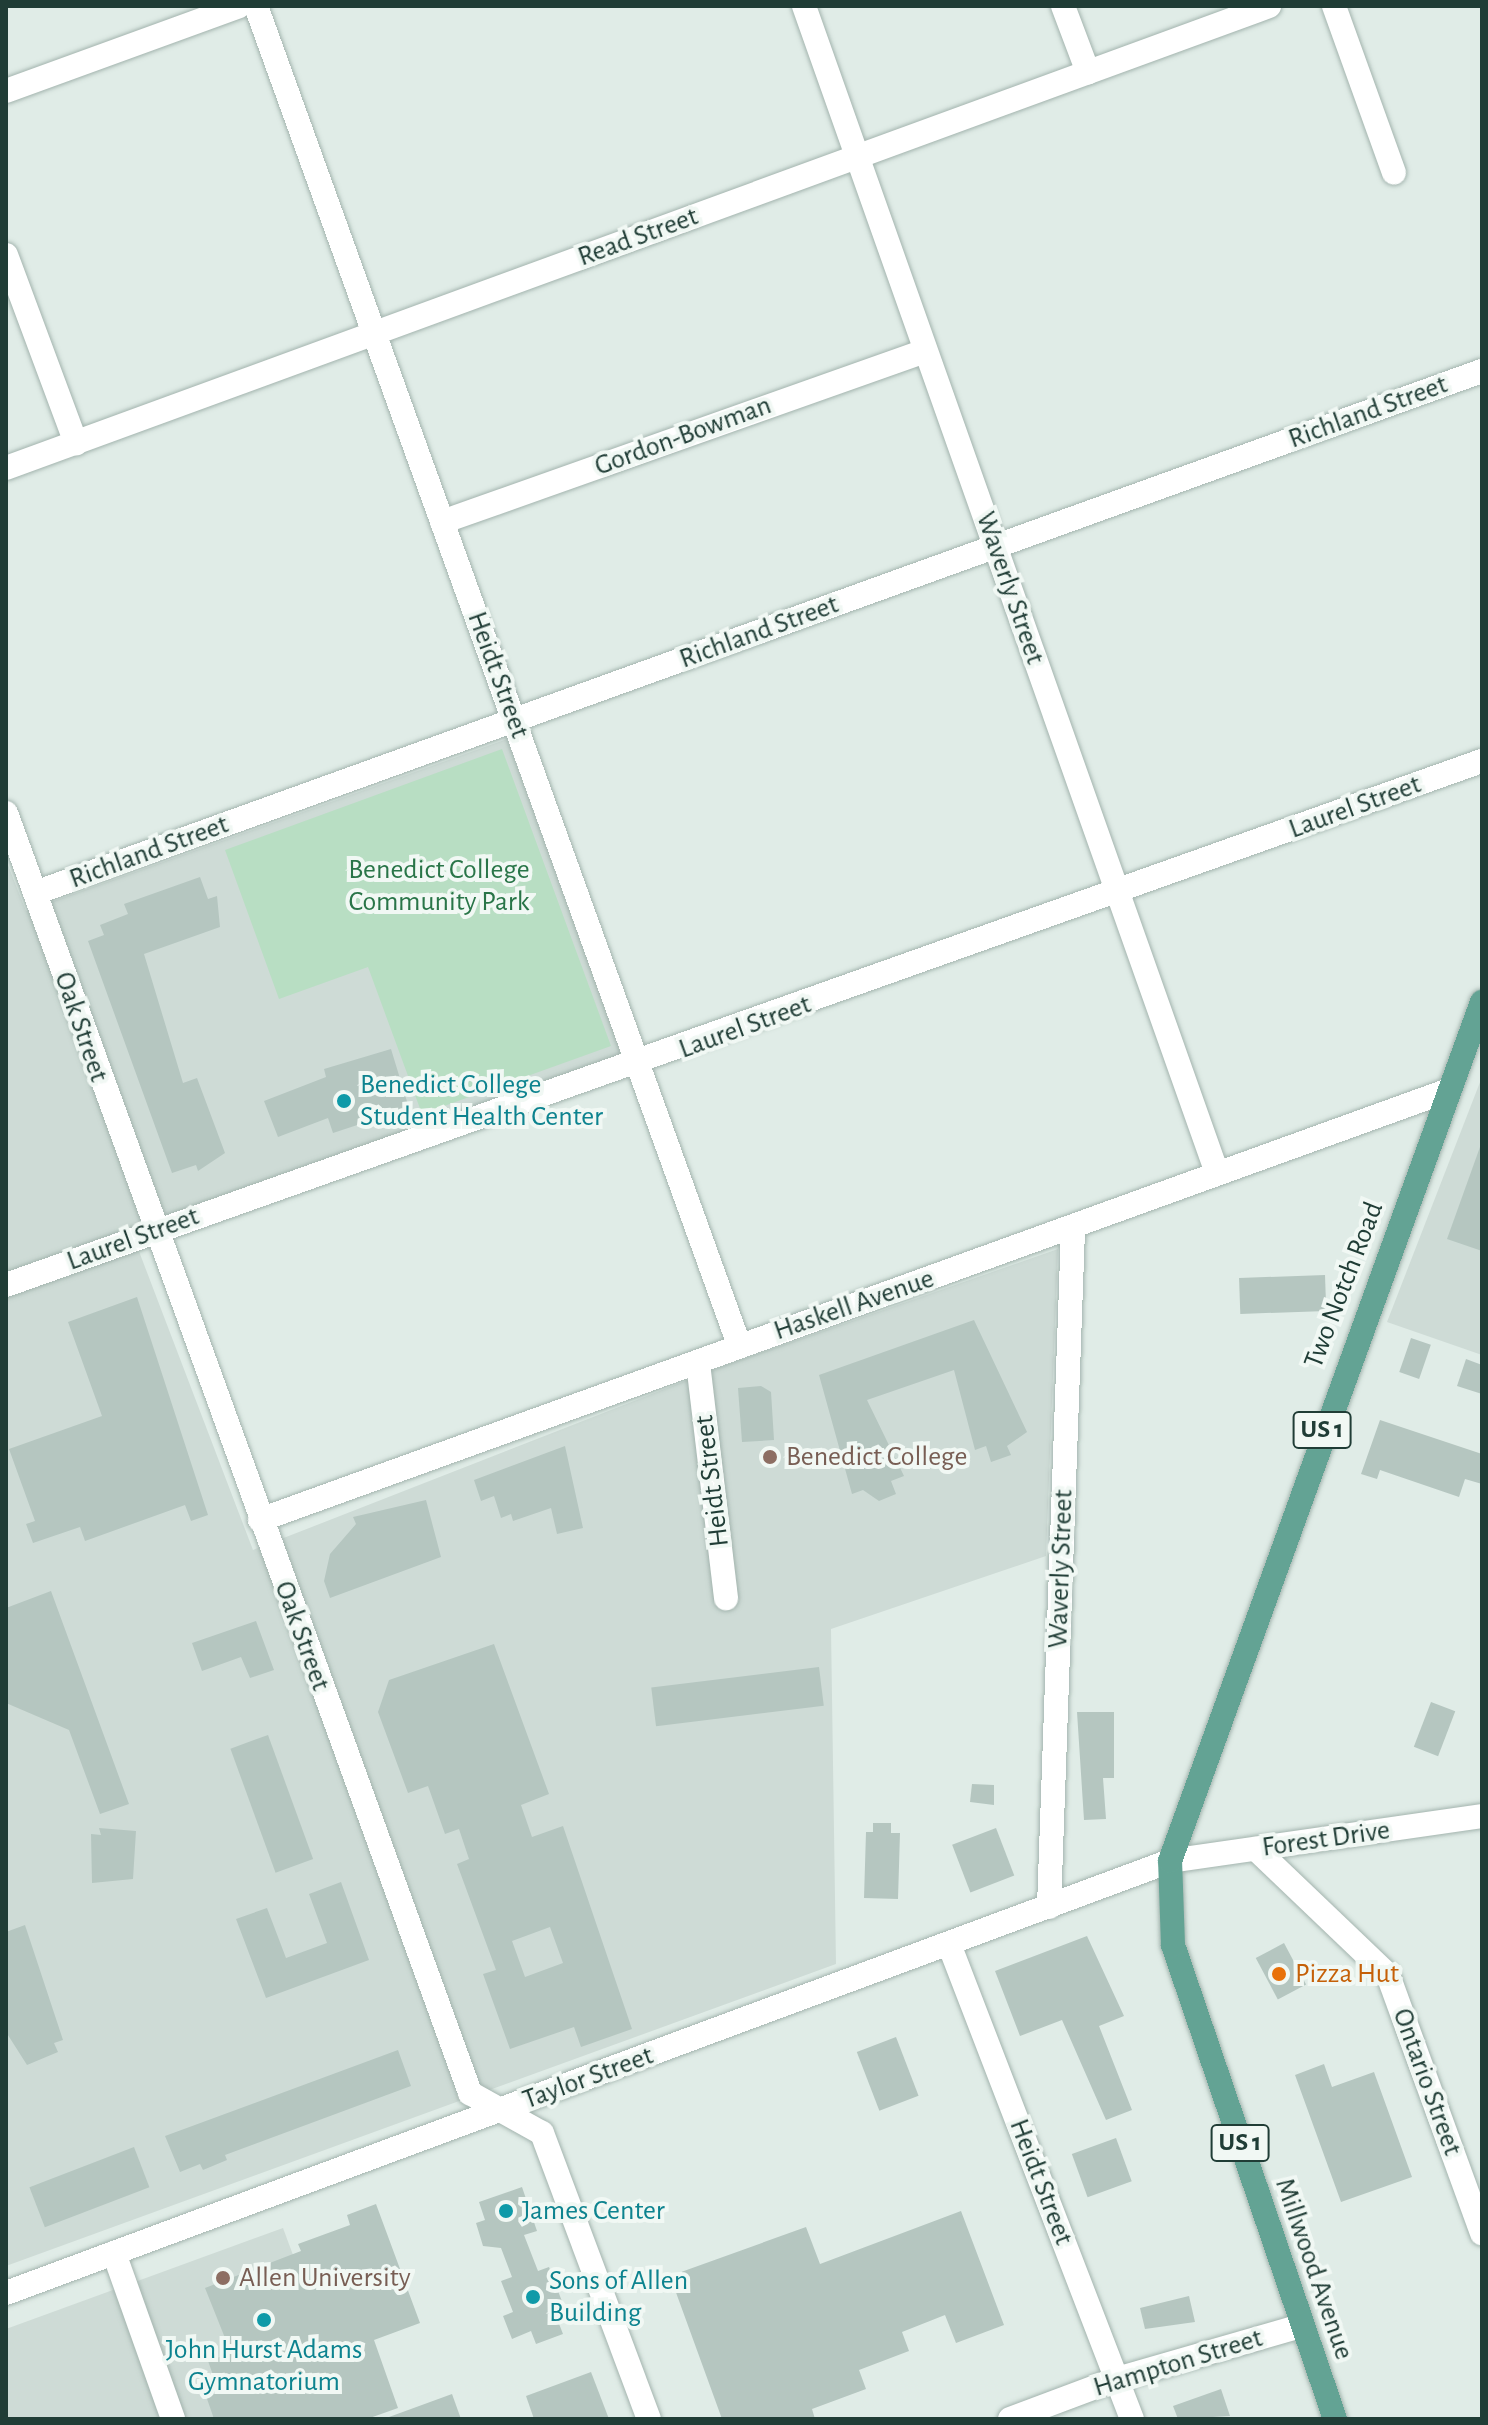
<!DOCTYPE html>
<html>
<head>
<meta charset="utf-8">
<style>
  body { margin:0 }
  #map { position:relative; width:1488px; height:2425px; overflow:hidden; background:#e0ece7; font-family:"Alegreya Sans",sans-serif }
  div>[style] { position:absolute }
  .built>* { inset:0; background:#cedbd6 }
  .green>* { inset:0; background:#b8dec3 }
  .building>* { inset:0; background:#b5c6c0; transform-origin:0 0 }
  .roads { filter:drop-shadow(0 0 2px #a3b4ae) drop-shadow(0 0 2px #a3b4ae) }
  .street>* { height:24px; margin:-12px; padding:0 12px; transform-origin:12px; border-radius:12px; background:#fff }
  .secondary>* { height:24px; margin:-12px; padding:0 12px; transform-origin:12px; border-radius:12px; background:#fff }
  .primary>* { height:24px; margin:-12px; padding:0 12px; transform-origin:12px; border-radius:12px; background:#63a394 }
  .dots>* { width:22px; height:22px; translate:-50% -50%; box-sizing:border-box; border:4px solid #f1f8f4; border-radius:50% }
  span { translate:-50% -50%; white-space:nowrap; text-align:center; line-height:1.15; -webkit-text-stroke:8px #f1f8f4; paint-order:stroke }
  .shield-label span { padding:2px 6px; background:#f1f8f4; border:2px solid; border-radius:6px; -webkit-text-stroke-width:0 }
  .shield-label { font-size:26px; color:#203d36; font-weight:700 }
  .street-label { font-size:28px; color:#203d36 }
  .park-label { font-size:28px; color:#297548 }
  .culture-label { font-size:28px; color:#0d838f }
  .left { translate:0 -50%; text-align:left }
  .education-label { font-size:28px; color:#785e54 }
  .food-label { font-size:28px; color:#c56008 }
  .frame { position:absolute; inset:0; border:8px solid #203d36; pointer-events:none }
</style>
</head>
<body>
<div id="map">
  <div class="built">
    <div style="clip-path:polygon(507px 739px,622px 1054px,132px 1233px,253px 1550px,726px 1365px,1058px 1249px,1046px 1556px,831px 1629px,836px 1964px,6px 2266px,6px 860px,26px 911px)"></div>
    <div style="clip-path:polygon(1482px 1077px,1482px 1355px,1387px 1322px)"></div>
    <div style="clip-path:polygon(283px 2228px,354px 2419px,6px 2419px,6px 2329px)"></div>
  </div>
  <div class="green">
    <div style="clip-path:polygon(502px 749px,611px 1046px,422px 1114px,368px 967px,279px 999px,225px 850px)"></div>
  </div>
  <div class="building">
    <div style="clip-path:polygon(200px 877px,208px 899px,217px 896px,220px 927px,144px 954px,183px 1083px,197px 1078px,225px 1153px,198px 1171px,196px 1165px,172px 1173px,88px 941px,104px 935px,100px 925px,128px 914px,124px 904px)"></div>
    <div style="clip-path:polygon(391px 1049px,409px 1108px,333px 1133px,328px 1118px,278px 1137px,264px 1101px,326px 1077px,324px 1069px)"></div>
    <div style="clip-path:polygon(1480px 1147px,1482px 1148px,1482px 1251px,1447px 1239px)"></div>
    <div style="left:1325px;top:1275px;width:36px;height:86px;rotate:88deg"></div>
    <div style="clip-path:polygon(137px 1297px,208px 1515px,191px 1521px,185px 1505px,85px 1541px,80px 1527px,33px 1543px,26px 1524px,35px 1521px,9px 1449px,102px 1416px,68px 1322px)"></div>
    <div style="clip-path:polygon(974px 1320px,1027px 1432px,1007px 1446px,1011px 1455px,991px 1462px,986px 1446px,975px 1450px,954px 1370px,867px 1400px,904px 1476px,891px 1481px,896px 1494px,879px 1501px,863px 1490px,852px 1494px,819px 1375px)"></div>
    <div style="left:1411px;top:1338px;width:21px;height:36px;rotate:19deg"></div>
    <div style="clip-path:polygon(1466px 1359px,1482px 1365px,1482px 1394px,1457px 1386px)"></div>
    <div style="clip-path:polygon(761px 1386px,771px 1392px,774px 1440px,742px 1442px,738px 1388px)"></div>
    <div style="clip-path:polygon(1380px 1420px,1482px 1454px,1482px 1484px,1465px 1479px,1459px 1497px,1380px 1470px,1377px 1479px,1361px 1474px)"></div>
    <div style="clip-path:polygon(565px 1446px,583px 1528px,557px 1534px,551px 1508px,513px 1521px,511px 1514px,501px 1518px,494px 1496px,481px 1501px,474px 1480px)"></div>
    <div style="clip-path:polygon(426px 1500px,441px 1557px,330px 1598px,324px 1581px,330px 1554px,356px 1524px,353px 1517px)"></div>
    <div style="clip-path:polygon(51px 1591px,129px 1804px,100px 1814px,69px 1730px,6px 1703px,6px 1608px)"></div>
    <div style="clip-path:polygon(256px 1621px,274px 1670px,250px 1678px,241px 1657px,202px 1671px,192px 1643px)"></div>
    <div style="clip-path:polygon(evenodd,494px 1644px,549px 1794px,521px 1805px,532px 1837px,563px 1826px,632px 2029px,581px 2047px,574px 2027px,510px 2049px,483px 1974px,496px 1970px,457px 1864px,469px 1859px,459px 1829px,445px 1834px,428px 1786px,408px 1793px,378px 1712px,389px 1680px,494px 1644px,550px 1927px,563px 1963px,525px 1977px,512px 1941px,550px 1927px)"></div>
    <div style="left:819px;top:1667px;width:39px;height:169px;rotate:83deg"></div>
    <div style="left:1431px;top:1702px;width:26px;height:48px;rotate:21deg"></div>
    <div style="clip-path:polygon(1077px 1712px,1114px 1712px,1114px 1778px,1103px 1778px,1106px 1819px,1084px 1820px)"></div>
    <div style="left:268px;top:1735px;width:132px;height:40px;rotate:70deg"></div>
    <div style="clip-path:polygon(972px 1784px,994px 1785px,994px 1805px,970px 1802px)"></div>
    <div style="clip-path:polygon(873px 1823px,891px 1823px,891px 1833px,900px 1833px,898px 1899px,864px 1898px,866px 1832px,873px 1832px)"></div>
    <div style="clip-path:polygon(99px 1828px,136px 1831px,133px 1879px,92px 1883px,91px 1834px,101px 1835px)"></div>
    <div style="left:996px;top:1828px;width:51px;height:47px;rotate:69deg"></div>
    <div style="clip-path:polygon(341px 1882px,369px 1960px,266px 1998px,236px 1919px,267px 1908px,286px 1958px,327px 1943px,309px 1894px)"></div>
    <div style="clip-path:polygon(25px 1925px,63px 2040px,54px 2043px,58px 2052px,27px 2065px,6px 2032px,6px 1932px)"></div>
    <div style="clip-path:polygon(1087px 1936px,1124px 2016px,1099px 2026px,1132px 2110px,1106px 2120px,1062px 2020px,1020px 2036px,995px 1971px)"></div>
    <div style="left:1284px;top:1943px;width:47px;height:32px;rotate:62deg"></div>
    <div style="left:896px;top:2037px;width:63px;height:42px;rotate:69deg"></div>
    <div style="clip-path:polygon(398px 2050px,411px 2086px,225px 2155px,227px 2160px,203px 2170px,200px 2164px,180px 2172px,165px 2136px)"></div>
    <div style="clip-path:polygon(1324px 2064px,1332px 2087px,1374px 2072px,1412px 2177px,1341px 2202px,1295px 2075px)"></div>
    <div style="left:1116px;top:2138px;width:46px;height:47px;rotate:70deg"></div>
    <div style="left:134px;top:2147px;width:43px;height:112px;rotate:69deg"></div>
    <div style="clip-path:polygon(522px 2187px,537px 2231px,524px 2235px,538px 2271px,549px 2267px,566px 2312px,556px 2316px,563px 2334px,536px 2344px,531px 2331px,512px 2339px,503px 2316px,513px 2312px,501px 2281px,512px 2277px,501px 2248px,483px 2246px,476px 2223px,485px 2220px,479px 2202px)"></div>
    <div style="clip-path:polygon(376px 2204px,420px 2323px,374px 2340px,398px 2408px,367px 2419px,214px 2419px,205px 2393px,218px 2389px,208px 2361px,231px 2353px,205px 2288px,301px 2251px,298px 2244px,350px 2225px,347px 2215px)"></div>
    <div style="clip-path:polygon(961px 2211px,1004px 2325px,956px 2343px,945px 2315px,902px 2332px,909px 2351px,859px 2370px,866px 2389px,812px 2409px,815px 2419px,722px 2419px,670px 2276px,806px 2227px,820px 2264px)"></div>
    <div style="clip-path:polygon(1189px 2296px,1195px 2322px,1145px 2329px,1140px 2308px)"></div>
    <div style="clip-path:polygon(591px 2372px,609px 2419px,534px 2419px,526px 2396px)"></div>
    <div style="clip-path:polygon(1221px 2389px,1230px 2416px,1178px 2419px,1173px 2406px)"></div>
    <div style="clip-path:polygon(452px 2394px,461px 2419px,389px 2419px,389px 2417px)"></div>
  </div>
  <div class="roads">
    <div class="street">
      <div style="left:256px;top:6px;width:1423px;rotate:70.16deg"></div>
      <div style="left:804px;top:6px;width:1235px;rotate:70.51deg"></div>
      <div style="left:1063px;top:6px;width:71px;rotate:69.3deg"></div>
      <div style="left:1334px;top:6px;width:177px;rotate:70.2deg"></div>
      <div style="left:6px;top:255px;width:201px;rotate:69.6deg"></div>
      <div style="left:6px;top:468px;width:1345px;rotate:-20.09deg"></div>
      <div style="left:442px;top:522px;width:512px;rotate:-19.5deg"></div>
      <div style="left:6px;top:813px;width:1362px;rotate:70.07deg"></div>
      <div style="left:470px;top:2093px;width:82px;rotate:29.1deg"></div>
      <div style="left:542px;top:2133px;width:305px;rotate:69.5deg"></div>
      <div style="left:35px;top:893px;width:1538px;rotate:-19.84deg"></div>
      <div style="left:698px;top:1363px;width:237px;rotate:83.2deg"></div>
      <div style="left:260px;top:1520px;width:1264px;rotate:-19.88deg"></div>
      <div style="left:1256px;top:1849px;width:182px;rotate:43.7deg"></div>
      <div style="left:1388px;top:1975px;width:275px;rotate:70deg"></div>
      <div style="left:1049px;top:1907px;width:677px;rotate:-87.97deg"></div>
      <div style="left:949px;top:1944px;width:509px;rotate:68.93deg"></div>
      <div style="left:114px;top:2253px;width:176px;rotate:70.4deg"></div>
    </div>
    <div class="secondary">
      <div style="left:6px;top:91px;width:248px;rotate:-20deg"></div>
      <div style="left:6px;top:1285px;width:1566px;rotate:-19.55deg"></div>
      <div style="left:6px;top:2293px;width:1242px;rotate:-20.36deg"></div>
      <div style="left:1170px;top:1861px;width:315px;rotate:-8.2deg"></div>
      <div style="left:1010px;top:2419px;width:114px;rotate:-20.5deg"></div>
      <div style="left:1117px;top:2379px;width:191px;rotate:-16.1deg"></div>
    </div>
    <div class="primary">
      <div style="left:1335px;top:2419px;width:501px;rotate:-108.87deg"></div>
      <div style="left:1173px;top:1945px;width:84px;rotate:-92deg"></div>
      <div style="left:1170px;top:1861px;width:914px;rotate:-70.04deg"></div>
    </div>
  </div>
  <div class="dots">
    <div style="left:344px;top:1101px;background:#0f9aa8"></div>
    <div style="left:770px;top:1457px;background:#8d6e63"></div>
    <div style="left:1279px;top:1974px;background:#e8710a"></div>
    <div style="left:506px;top:2211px;background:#0f9aa8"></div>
    <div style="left:223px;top:2278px;background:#8d6e63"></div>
    <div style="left:533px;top:2297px;background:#0f9aa8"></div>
    <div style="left:264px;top:2320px;background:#0f9aa8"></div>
  </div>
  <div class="shield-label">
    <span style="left:1322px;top:1430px">US 1</span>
    <span style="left:1240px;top:2143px">US 1</span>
  </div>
  <div class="street-label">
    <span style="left:638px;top:237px;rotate:-20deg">Read Street</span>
    <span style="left:1368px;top:412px;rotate:-20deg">Richland Street</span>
    <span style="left:683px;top:436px;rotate:-20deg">Gordon-Bowman</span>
    <span style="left:1010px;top:588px;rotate:71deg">Waverly Street</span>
    <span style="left:759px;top:632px;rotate:-20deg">Richland Street</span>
    <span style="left:498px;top:675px;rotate:70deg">Heidt Street</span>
    <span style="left:1355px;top:807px;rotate:-20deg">Laurel Street</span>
    <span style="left:149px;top:852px;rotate:-20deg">Richland Street</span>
    <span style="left:81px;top:1027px;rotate:71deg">Oak Street</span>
    <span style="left:745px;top:1027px;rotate:-20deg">Laurel Street</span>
    <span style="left:133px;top:1239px;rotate:-20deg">Laurel Street</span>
    <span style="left:1344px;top:1285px;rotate:-69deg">Two Notch Road</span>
    <span style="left:854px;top:1305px;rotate:-19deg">Haskell Avenue</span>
    <span style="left:712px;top:1481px;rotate:-97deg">Heidt Street</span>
    <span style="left:1061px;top:1569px;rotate:-88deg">Waverly Street</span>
    <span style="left:302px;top:1636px;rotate:70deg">Oak Street</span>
    <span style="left:1326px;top:1839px;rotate:-8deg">Forest Drive</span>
    <span style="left:588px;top:2078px;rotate:-20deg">Taylor Street</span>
    <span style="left:1427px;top:2082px;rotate:70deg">Ontario Street</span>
    <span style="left:1041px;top:2182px;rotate:69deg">Heidt Street</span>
    <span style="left:1314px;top:2269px;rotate:71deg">Millwood Avenue</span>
    <span style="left:1178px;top:2363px;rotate:-17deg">Hampton Street</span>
  </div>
  <div class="park-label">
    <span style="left:439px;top:886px">Benedict College<br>Community Park</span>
  </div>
  <div class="culture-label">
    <span class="left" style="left:360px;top:1101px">Benedict College<br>Student Health Center</span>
    <span class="left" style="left:522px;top:2211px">James Center</span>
    <span class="left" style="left:549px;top:2297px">Sons of Allen<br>Building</span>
    <span style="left:264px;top:2366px">John Hurst Adams<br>Gymnatorium</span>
  </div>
  <div class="education-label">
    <span class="left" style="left:786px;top:1457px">Benedict College</span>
    <span class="left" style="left:239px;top:2278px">Allen University</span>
  </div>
  <div class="food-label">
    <span class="left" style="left:1295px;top:1974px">Pizza Hut</span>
  </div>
  <div class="frame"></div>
</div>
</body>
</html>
